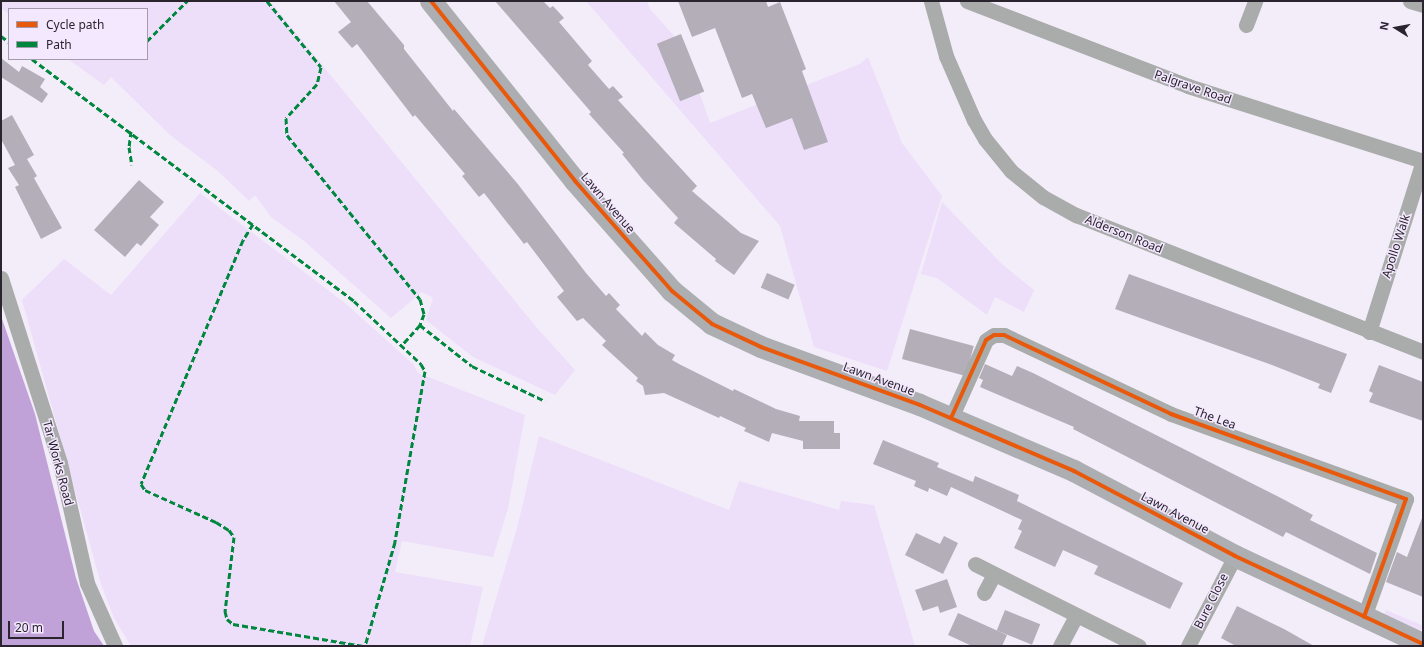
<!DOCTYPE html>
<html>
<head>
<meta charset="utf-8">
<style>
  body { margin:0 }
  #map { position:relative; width:1424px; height:647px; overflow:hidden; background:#f3edf9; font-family:"Noto Sans",sans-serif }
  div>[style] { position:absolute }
  .green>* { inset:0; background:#eddefa; transform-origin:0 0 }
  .water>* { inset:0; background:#c0a2d9 }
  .building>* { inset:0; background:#b3aeb8; transform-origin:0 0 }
  .minor>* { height:15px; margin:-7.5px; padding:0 7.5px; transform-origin:7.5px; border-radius:7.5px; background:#a9acab }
  .primary>* { height:22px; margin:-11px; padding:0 11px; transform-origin:11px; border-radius:11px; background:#adaeb1 }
  .quiet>* { height:3px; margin-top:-1.5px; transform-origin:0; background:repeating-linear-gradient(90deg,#00873e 0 6px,transparent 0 9px) }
  .cycleway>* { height:4px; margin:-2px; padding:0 2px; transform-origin:2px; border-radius:2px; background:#e8590c }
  span { translate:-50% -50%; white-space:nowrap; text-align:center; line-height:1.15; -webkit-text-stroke:3px #f4e8fe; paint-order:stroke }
  .street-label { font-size:12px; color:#29242e }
  .frame { position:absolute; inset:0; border:2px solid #29242e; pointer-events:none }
  .legend { position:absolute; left:8px; top:8px; width:140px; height:52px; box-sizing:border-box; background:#f4e8fe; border:1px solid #a39aab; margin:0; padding:5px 7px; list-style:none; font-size:12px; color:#29242e }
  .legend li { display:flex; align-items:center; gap:8px; height:20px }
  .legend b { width:20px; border:1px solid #a39aab }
  .north { position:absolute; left:1376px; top:8px; width:40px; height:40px; -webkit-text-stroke:3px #f4e8fe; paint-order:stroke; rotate:281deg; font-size:11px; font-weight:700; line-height:16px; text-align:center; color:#29242e }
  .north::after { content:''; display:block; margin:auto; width:14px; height:18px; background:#29242e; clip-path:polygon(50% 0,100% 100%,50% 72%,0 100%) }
  .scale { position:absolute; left:8px; top:621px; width:56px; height:18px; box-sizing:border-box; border:2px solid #29242e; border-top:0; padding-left:5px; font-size:12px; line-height:14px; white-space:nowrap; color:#29242e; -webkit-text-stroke:3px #f4e8fe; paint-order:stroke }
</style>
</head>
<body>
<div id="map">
  <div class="green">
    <div style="clip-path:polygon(1px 1px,270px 1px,537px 328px,575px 370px,555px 395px,473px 357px,426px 320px,433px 298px,422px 292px,391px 318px,304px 241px,271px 217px,255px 195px,249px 201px,219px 172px,170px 135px,111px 77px,104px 85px,68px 59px,147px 59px,147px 9px,9px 9px,9px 14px,1px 8px)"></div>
    <div style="clip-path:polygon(586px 1px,647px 1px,650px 9px,675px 37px,700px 94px,710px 123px,860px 64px,868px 57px,902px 143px,942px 196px,887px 371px,814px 347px,780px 226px)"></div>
    <div style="clip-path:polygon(200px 193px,345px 303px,413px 364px,418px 373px,525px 415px,508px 508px,493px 557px,402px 541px,395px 572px,483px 587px,470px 646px,131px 646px,114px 618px,101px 584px,22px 300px,64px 259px,111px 295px)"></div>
    <div style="clip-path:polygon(942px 202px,1003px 265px,1034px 290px,1024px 312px,995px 297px,987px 315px,937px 278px,921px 274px)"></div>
    <div style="clip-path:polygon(539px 436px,729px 510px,739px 481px,839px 510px,841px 501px,874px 505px,915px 646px,482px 646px,517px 528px)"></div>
    <div style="left:1386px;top:610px;width:40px;height:5px;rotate:23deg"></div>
  </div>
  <div class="water">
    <div style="clip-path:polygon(1px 316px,35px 414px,76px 578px,94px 631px,104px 646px,1px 646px)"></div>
  </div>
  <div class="building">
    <div style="clip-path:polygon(334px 1px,367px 1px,404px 45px,404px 49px,453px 111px,454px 109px,517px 183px,586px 273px,606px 296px,609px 293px,620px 305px,616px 309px,642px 336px,645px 332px,658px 345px,675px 355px,672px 360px,679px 364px,733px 391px,734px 389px,776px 409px,800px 416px,799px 421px,834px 421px,834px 433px,840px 433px,840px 449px,803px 449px,803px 441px,772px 433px,769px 442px,744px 431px,746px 428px,720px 416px,719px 418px,664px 393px,645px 395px,643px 386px,636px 381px,638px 378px,602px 345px,606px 341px,583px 318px,577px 321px,557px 297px,564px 291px,527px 242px,524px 244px,484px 193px,479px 197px,462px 176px,465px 174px,415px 115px,413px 117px,357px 44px,352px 48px,338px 32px,351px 22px)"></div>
    <div style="clip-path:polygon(495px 1px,543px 1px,550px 8px,553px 6px,564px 18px,559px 22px,592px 61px,588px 65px,609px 89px,613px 86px,623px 97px,618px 100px,697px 186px,692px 191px,741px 233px,759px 241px,734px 275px,715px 261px,716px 259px,674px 223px,678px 218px,643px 180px,622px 154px,624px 153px,589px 114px,591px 112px)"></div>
    <div style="clip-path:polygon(678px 1px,766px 1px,768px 7px,780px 2px,806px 69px,802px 71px,828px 142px,804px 150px,792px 118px,766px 128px,752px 94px,742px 98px,715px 28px,692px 37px)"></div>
    <div style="left:681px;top:34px;width:62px;height:26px;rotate:68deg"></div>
    <div style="clip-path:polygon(1px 58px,19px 72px,22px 66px,45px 79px,40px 87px,48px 94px,42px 103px,1px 77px)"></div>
    <div style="clip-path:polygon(12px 115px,34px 155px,27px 159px,37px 176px,34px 178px,62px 228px,41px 239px,15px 187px,19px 185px,8px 168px,15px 165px,1px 139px,1px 121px)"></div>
    <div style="clip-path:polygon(139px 180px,164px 202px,150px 217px,159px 225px,141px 246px,137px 243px,125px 257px,94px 230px)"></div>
    <div style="left:767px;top:273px;width:30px;height:16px;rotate:23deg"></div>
    <div style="clip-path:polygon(1129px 274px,1347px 354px,1331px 393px,1318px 388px,1320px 384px,1272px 365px,1115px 309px)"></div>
    <div style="left:910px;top:329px;width:66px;height:31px;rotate:15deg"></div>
    <div style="clip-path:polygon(985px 364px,1012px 376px,1017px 366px,1033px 373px,1279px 497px,1313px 515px,1310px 520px,1377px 553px,1370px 574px,1286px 532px,1283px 537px,1073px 429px,1074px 427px,980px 387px,983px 380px,979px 378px)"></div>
    <div style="clip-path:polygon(1379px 365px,1423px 382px,1423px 421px,1369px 402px,1373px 393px,1369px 391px)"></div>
    <div style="clip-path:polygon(883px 440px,939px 463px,937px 467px,973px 482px,975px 476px,1019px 495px,1017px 501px,1183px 583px,1170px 609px,1094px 574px,1098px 566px,1063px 550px,1055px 567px,1014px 548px,1022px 531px,1018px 529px,1022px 520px,951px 487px,947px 496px,929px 488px,928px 492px,914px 486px,916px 481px,873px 464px)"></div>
    <div style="clip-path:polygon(1422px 518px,1423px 518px,1423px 597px,1386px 582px,1397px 552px,1407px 557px)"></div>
    <div style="clip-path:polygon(916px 533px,940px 544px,944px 536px,958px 543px,943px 574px,905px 555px)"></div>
    <div style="clip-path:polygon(947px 579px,957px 607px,940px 613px,938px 606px,923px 611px,915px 590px)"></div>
    <div style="clip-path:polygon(1237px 606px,1284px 629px,1314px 646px,1236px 646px,1221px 638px)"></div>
    <div style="left:1005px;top:610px;width:38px;height:22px;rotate:22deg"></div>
    <div style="clip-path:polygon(958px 613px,1007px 635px,1002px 646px,972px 646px,948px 635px)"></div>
  </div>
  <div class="minor">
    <div style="left:931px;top:1px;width:57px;rotate:74.7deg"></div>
    <div style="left:946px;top:56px;width:70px;rotate:66.4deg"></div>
    <div style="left:974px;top:120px;width:22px;rotate:60deg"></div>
    <div style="left:985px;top:139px;width:41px;rotate:50.9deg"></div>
    <div style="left:1011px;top:171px;width:41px;rotate:39.1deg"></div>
    <div style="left:1043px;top:197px;width:38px;rotate:29deg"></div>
    <div style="left:1076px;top:215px;width:373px;rotate:21.5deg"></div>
    <div style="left:967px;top:1px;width:237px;rotate:21deg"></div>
    <div style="left:1188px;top:86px;width:247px;rotate:17.7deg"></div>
    <div style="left:1410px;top:1px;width:14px;rotate:17deg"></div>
    <div style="left:1246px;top:25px;width:26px;rotate:-69deg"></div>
    <div style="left:1px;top:278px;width:194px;rotate:72.3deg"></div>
    <div style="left:60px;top:463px;width:123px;rotate:77.3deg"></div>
    <div style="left:87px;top:583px;width:69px;rotate:66deg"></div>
    <div style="left:1369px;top:332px;width:179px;rotate:-72.5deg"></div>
    <div style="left:951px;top:418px;width:85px;rotate:-65.8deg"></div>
    <div style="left:986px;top:340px;width:9px;rotate:-32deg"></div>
    <div style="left:994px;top:335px;width:10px"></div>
    <div style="left:1004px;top:335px;width:185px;rotate:25.3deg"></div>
    <div style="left:1171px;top:414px;width:250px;rotate:19.9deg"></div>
    <div style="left:1406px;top:499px;width:125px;rotate:109.6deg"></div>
    <div style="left:975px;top:564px;width:183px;rotate:26.6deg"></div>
    <div style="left:984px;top:593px;width:21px;rotate:-62deg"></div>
    <div style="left:1060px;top:646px;width:34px;rotate:-62deg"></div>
    <div style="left:1188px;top:646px;width:102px;rotate:-62.4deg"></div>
  </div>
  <div class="primary">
    <div style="left:431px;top:1px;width:231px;rotate:51.3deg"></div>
    <div style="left:575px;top:181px;width:147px;rotate:48.6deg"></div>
    <div style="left:672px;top:291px;width:52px;rotate:39.5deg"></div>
    <div style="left:712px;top:324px;width:54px;rotate:25.1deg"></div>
    <div style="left:761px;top:347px;width:169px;rotate:20deg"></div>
    <div style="left:920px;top:405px;width:168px;rotate:23.2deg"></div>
    <div style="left:1074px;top:471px;width:182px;rotate:27.8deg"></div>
    <div style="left:1235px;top:556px;width:208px;rotate:25.1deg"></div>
  </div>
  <div class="quiet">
    <div style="left:267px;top:1px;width:85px;rotate:50.7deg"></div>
    <div style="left:321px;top:67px;width:17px;rotate:103deg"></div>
    <div style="left:317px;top:84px;width:46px;rotate:132.4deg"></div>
    <div style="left:286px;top:118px;width:17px;rotate:87deg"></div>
    <div style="left:287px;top:135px;width:211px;rotate:51deg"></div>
    <div style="left:420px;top:299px;width:16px;rotate:75deg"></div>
    <div style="left:424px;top:314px;width:12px;rotate:110deg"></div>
    <div style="left:420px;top:325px;width:27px;rotate:132deg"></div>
    <div style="left:1px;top:36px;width:10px;rotate:37deg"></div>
    <div style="left:147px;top:41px;width:57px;rotate:-45deg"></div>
    <div style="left:32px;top:59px;width:403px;rotate:36.9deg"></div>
    <div style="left:354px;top:301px;width:92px;rotate:43.2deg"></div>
    <div style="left:421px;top:364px;width:8px;rotate:60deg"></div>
    <div style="left:425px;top:371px;width:174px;rotate:100deg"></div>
    <div style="left:395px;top:542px;width:108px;rotate:106.1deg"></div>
    <div style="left:131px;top:131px;width:16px;rotate:97deg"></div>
    <div style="left:129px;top:147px;width:18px;rotate:81deg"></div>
    <div style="left:253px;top:224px;width:19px;rotate:122deg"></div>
    <div style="left:243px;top:240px;width:264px;rotate:112.7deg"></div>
    <div style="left:141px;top:484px;width:7px;rotate:56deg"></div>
    <div style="left:145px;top:490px;width:78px;rotate:24.3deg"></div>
    <div style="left:216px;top:522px;width:15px;rotate:32deg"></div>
    <div style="left:229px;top:530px;width:9px;rotate:54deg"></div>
    <div style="left:234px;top:537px;width:75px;rotate:96.9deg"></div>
    <div style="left:225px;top:611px;width:8px;rotate:76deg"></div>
    <div style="left:227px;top:619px;width:8px;rotate:40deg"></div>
    <div style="left:233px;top:624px;width:132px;rotate:9.6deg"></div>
    <div style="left:420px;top:325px;width:66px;rotate:38.3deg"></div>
    <div style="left:472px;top:366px;width:81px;rotate:25.6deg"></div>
  </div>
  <div class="cycleway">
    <div style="left:431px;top:1px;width:231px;rotate:51.3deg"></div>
    <div style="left:575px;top:181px;width:147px;rotate:48.6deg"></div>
    <div style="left:672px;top:291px;width:52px;rotate:39.5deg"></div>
    <div style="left:712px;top:324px;width:54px;rotate:25.1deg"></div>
    <div style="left:761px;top:347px;width:169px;rotate:20deg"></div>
    <div style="left:920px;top:405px;width:168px;rotate:23.2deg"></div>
    <div style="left:1074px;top:471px;width:182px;rotate:27.8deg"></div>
    <div style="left:1235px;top:556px;width:208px;rotate:25.1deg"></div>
    <div style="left:951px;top:418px;width:85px;rotate:-65.8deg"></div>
    <div style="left:986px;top:340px;width:9px;rotate:-32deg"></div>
    <div style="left:994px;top:335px;width:10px"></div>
    <div style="left:1004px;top:335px;width:185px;rotate:25.3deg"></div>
    <div style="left:1171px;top:414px;width:250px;rotate:19.9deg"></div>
    <div style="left:1406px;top:499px;width:125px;rotate:109.6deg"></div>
  </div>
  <div class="street-label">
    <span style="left:1193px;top:87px;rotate:19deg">Palgrave Road</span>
    <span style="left:608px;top:203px;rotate:49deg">Lawn Avenue</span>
    <span style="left:1124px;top:234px;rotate:22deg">Alderson Road</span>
    <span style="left:1396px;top:246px;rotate:-72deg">Apollo Walk</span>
    <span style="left:879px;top:379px;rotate:20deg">Lawn Avenue</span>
    <span style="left:1215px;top:418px;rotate:20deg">The Lea</span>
    <span style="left:58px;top:463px;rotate:75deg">Tar Works Road</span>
    <span style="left:1175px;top:513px;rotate:28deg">Lawn Avenue</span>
    <span style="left:1211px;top:601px;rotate:-63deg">Bure Close</span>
  </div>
  <div class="frame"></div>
  <ul class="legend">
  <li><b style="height:5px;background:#e8590c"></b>Cycle path</li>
  <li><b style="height:5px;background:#00873e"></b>Path</li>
  </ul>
  <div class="north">N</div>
  <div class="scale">20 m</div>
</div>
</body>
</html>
